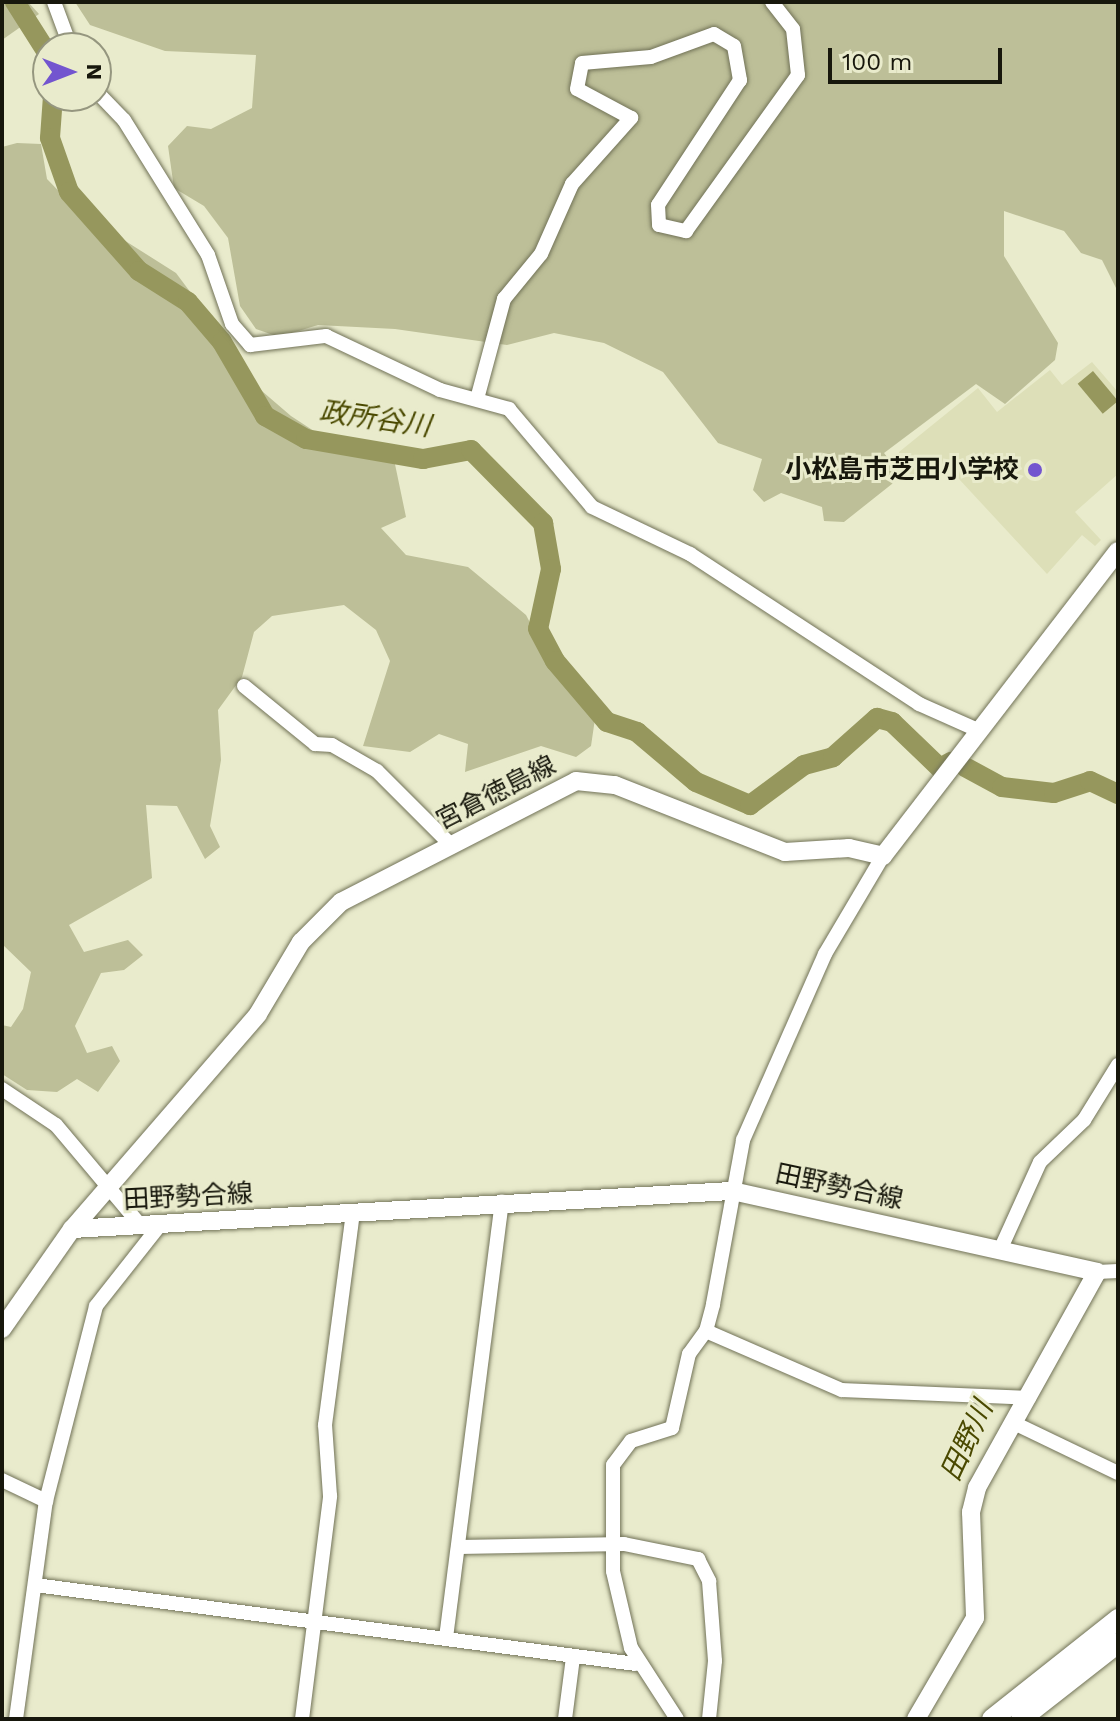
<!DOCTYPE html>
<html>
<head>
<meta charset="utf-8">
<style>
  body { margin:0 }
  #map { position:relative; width:1120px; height:1721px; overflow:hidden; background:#e9ebcc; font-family:"Work Sans","Noto Sans JP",sans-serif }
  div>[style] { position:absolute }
  .built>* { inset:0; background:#dddfb8 }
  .green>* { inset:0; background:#bdbf98 }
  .water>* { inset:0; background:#96975d; transform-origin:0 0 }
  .river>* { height:20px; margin:-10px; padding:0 10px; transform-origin:10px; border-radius:10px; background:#96975d }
  .roads { filter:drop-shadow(0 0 2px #717257) drop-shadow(0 0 2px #717257) }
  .minor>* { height:14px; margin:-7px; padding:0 7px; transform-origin:7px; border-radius:7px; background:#fff }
  .major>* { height:18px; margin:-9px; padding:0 9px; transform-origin:9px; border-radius:9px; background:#fff }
  .highway>* { height:20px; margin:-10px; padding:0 10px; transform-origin:10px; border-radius:10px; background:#fff }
  .dots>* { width:22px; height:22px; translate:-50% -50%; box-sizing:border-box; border:4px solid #e9ebcc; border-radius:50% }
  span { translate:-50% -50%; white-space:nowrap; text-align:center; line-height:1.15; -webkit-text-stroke:6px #e9ebcc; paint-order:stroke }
  .poi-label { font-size:26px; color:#17170c; font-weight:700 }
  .right { translate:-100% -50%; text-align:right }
  .street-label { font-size:26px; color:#17170c }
  .water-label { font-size:28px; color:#4a4900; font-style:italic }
  .frame { position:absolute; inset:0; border:4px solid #17170c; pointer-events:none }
  .north { position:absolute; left:32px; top:32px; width:80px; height:80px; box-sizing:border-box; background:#e9ebcc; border:2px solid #95967f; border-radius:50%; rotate:90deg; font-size:22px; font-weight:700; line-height:32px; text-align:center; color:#17170c }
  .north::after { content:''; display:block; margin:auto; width:28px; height:36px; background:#7355cf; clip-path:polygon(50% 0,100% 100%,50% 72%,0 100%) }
  .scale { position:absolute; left:828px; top:48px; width:174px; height:36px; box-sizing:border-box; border:4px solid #17170c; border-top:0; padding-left:10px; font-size:24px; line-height:28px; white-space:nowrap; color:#17170c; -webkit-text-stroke:6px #e9ebcc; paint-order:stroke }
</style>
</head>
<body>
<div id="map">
  <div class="built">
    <div style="clip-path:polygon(1092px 362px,1118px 392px,1118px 474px,1075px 512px,1101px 540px,1095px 546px,1082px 535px,1047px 574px,946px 465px,915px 479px,899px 466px,899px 452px,978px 388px,997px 412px,1050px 370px,1062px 385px)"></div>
  </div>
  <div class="green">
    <div style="clip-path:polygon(2px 2px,28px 2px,39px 14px,2px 40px)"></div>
    <div style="clip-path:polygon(75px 2px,1118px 2px,1118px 292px,1102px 260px,1081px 253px,1064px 231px,1004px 211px,1004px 256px,1058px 343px,1055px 360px,1005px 404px,976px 384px,884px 453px,902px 476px,844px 522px,824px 521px,822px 507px,781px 493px,764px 502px,753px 490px,762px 459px,718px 443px,663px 372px,604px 343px,554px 333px,507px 345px,395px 329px,318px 325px,279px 337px,256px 329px,240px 306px,228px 238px,204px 206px,174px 188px,168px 146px,187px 126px,211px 129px,252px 108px,256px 55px,165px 51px,90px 25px)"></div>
    <div style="clip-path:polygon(17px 143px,41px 144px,47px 179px,78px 211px,176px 273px,209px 317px,219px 354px,291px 416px,323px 437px,391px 445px,406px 517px,381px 528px,406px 555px,468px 567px,526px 615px,551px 663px,596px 712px,591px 746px,576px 757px,541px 746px,465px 772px,468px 744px,439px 734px,410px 752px,363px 746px,390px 661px,376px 630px,344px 605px,272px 616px,254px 632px,242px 677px,218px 710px,221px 760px,210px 826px,220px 847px,205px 859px,177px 806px,146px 805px,152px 878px,69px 925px,84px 952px,128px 940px,143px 955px,124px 970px,101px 973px,75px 1026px,87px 1053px,112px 1046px,120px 1061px,98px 1092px,77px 1079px,57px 1092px,27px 1090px,2px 1074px,2px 1025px,11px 1027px,23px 1009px,31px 972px,2px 944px,2px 147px)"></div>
  </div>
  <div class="water">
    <div style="left:1093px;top:371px;width:39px;height:20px;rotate:50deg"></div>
  </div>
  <div class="river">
    <div style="left:15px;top:2px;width:62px;rotate:57.6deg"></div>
    <div style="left:53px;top:96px;width:42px;rotate:94.1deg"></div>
    <div style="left:50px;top:138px;width:57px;rotate:70.6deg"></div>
    <div style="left:69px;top:192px;width:106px;rotate:48.5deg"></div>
    <div style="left:139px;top:271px;width:58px;rotate:32.3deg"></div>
    <div style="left:188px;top:302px;width:52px;rotate:49.6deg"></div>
    <div style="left:222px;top:342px;width:86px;rotate:59.8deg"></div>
    <div style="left:265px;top:416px;width:47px;rotate:29.3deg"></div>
    <div style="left:306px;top:439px;width:119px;rotate:9.7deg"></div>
    <div style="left:423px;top:459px;width:49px;rotate:-10.6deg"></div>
    <div style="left:471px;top:450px;width:103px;rotate:45.4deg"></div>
    <div style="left:543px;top:523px;width:47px;rotate:80.1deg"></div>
    <div style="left:551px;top:569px;width:61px;rotate:102.2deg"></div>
    <div style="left:538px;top:629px;width:36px;rotate:62deg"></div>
    <div style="left:555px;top:661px;width:80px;rotate:49.6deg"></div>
    <div style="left:607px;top:722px;width:32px;rotate:18deg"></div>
    <div style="left:637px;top:732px;width:77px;rotate:40.3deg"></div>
    <div style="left:696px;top:782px;width:59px;rotate:23.1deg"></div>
    <div style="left:750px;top:805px;width:67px;rotate:-36.5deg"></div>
    <div style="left:804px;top:765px;width:30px;rotate:-15deg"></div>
    <div style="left:833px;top:757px;width:59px;rotate:-41.6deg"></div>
    <div style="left:877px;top:718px;width:16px;rotate:15deg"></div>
    <div style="left:892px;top:722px;width:66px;rotate:43.8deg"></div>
    <div style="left:940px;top:768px;width:13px;rotate:-29deg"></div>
    <div style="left:965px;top:767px;width:42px;rotate:28.4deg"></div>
    <div style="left:1002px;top:787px;width:52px;rotate:6.6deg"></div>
    <div style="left:1054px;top:793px;width:38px;rotate:-18deg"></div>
    <div style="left:1090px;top:781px;width:31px;rotate:25deg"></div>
  </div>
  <div class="roads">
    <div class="minor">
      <div style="left:54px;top:2px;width:49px;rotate:69.7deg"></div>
      <div style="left:96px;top:91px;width:40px;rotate:46deg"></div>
      <div style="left:124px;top:120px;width:159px;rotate:58.1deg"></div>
      <div style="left:208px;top:255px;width:73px;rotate:70.8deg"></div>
      <div style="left:232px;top:324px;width:28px;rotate:49deg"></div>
      <div style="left:250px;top:345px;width:77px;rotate:-6.8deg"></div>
      <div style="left:326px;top:336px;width:126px;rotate:25.3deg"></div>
      <div style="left:440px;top:390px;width:72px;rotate:15.4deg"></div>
      <div style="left:509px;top:409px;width:128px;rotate:49.7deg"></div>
      <div style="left:592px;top:507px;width:109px;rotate:25.6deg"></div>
      <div style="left:690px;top:554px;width:274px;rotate:33.2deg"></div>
      <div style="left:919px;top:704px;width:67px;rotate:23.9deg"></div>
      <div style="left:477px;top:399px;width:104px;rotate:-74.9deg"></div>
      <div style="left:504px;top:299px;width:58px;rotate:-50.6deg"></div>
      <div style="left:541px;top:254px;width:77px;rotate:-66.1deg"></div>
      <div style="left:572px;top:184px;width:89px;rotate:-48.2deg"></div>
      <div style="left:631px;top:118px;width:61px;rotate:-151.8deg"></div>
      <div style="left:577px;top:89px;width:26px;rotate:-79deg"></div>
      <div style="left:582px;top:63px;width:69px;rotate:-5deg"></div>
      <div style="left:651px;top:57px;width:67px;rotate:-20.1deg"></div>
      <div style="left:714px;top:34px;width:23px;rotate:31deg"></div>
      <div style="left:734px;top:46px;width:35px;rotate:80deg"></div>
      <div style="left:740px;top:80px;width:149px;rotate:123.3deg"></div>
      <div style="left:658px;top:205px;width:20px;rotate:87deg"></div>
      <div style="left:659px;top:225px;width:28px;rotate:13deg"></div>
      <div style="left:686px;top:231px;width:192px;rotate:-54.3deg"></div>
      <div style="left:798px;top:75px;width:46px;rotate:-96.2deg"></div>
      <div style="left:793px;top:29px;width:34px;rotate:-128deg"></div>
      <div style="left:244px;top:686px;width:92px;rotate:39.2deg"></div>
      <div style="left:315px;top:744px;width:17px;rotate:3deg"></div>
      <div style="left:332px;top:745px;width:52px;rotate:30deg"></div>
      <div style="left:377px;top:771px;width:103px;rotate:45deg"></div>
      <div style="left:2px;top:1089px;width:65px;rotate:33.7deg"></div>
      <div style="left:56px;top:1125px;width:132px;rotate:49.9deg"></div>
      <div style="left:1001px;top:1248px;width:94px;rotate:-65.6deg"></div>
      <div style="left:1040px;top:1162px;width:61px;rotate:-43.7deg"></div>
      <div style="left:1084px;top:1120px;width:65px;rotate:-58.3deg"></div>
      <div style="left:1097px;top:1272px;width:21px;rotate:-3deg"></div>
      <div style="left:706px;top:1331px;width:148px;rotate:23.5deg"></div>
      <div style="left:842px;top:1390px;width:187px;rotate:2.4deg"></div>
      <div style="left:1014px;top:1423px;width:115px;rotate:25.7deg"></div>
      <div style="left:2px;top:1480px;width:49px;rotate:25.5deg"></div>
      <div style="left:459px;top:1547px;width:165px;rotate:-1deg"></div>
      <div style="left:624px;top:1544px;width:76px;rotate:11.5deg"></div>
      <div style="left:698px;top:1559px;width:25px;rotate:63deg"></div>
      <div style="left:709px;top:1581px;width:80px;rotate:85.7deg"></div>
      <div style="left:715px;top:1661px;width:58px;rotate:95.9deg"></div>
      <div style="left:35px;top:1585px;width:606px;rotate:7.49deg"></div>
      <div style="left:446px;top:1638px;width:440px;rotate:-82.7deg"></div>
      <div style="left:16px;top:1719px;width:220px;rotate:-82.2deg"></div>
      <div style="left:46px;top:1501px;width:201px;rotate:-75.6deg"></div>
      <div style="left:96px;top:1306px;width:103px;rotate:-51.7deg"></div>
      <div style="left:302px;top:1719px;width:225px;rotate:-82.8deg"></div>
      <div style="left:330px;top:1496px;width:71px;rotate:-94deg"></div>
      <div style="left:325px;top:1425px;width:214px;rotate:-82.5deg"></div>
      <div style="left:565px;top:1719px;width:63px;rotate:-82.6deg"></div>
      <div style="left:677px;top:1719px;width:85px;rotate:-122.9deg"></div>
      <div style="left:631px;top:1648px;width:79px;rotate:-103.2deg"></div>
      <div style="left:613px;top:1571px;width:106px;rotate:-90deg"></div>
      <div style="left:613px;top:1465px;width:30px;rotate:-53deg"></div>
      <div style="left:631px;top:1441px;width:43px;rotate:-17.6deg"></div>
      <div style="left:672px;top:1428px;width:76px;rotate:-77.1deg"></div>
      <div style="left:689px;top:1354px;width:29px;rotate:-54deg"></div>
      <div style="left:706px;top:1331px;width:28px;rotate:-75deg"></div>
      <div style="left:713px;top:1304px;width:167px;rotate:-79.6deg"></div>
      <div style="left:743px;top:1140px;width:203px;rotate:-66.2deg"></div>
      <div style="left:825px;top:954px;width:114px;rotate:-59.4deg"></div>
    </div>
    <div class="major">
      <div style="left:72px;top:1229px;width:661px;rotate:-3.3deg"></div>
      <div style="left:732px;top:1191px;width:374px;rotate:12.5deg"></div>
      <div style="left:1097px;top:1272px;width:247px;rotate:119.1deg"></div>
      <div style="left:977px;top:1488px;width:25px;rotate:104deg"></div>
      <div style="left:971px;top:1512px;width:106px;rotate:87.8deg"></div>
      <div style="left:975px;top:1618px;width:117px;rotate:120.3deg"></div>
      <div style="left:2px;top:1329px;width:122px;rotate:-55deg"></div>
      <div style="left:72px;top:1229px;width:284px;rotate:-49.1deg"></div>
      <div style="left:258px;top:1014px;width:84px;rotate:-59.2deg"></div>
      <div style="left:301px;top:942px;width:57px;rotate:-45deg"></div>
      <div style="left:341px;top:902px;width:264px;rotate:-27.2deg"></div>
      <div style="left:576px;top:781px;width:39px;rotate:6deg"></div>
      <div style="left:615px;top:785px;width:183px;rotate:21.5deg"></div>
      <div style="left:785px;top:852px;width:64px;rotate:-3.6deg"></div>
      <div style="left:849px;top:848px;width:35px;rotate:13deg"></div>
      <div style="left:883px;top:856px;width:385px;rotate:-52.4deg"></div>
    </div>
    <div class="highway">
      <div style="left:992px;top:1719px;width:161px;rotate:-38.4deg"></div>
      <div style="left:1021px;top:1719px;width:123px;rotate:-38.1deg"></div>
    </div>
  </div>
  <div class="dots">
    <div style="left:1035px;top:470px;background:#7355cf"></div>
  </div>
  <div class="poi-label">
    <span class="right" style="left:1019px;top:470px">小松島市芝田小学校</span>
  </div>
  <div class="street-label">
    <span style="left:496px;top:793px;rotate:-27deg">宮倉徳島線</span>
    <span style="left:839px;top:1187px;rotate:12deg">田野勢合線</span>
    <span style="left:188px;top:1197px;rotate:-3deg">田野勢合線</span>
  </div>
  <div class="water-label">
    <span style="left:375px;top:419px;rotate:8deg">政所谷川</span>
    <span style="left:967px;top:1441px;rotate:-65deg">田野川</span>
  </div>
  <div class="frame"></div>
  <div class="north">N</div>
  <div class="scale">100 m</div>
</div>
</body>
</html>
